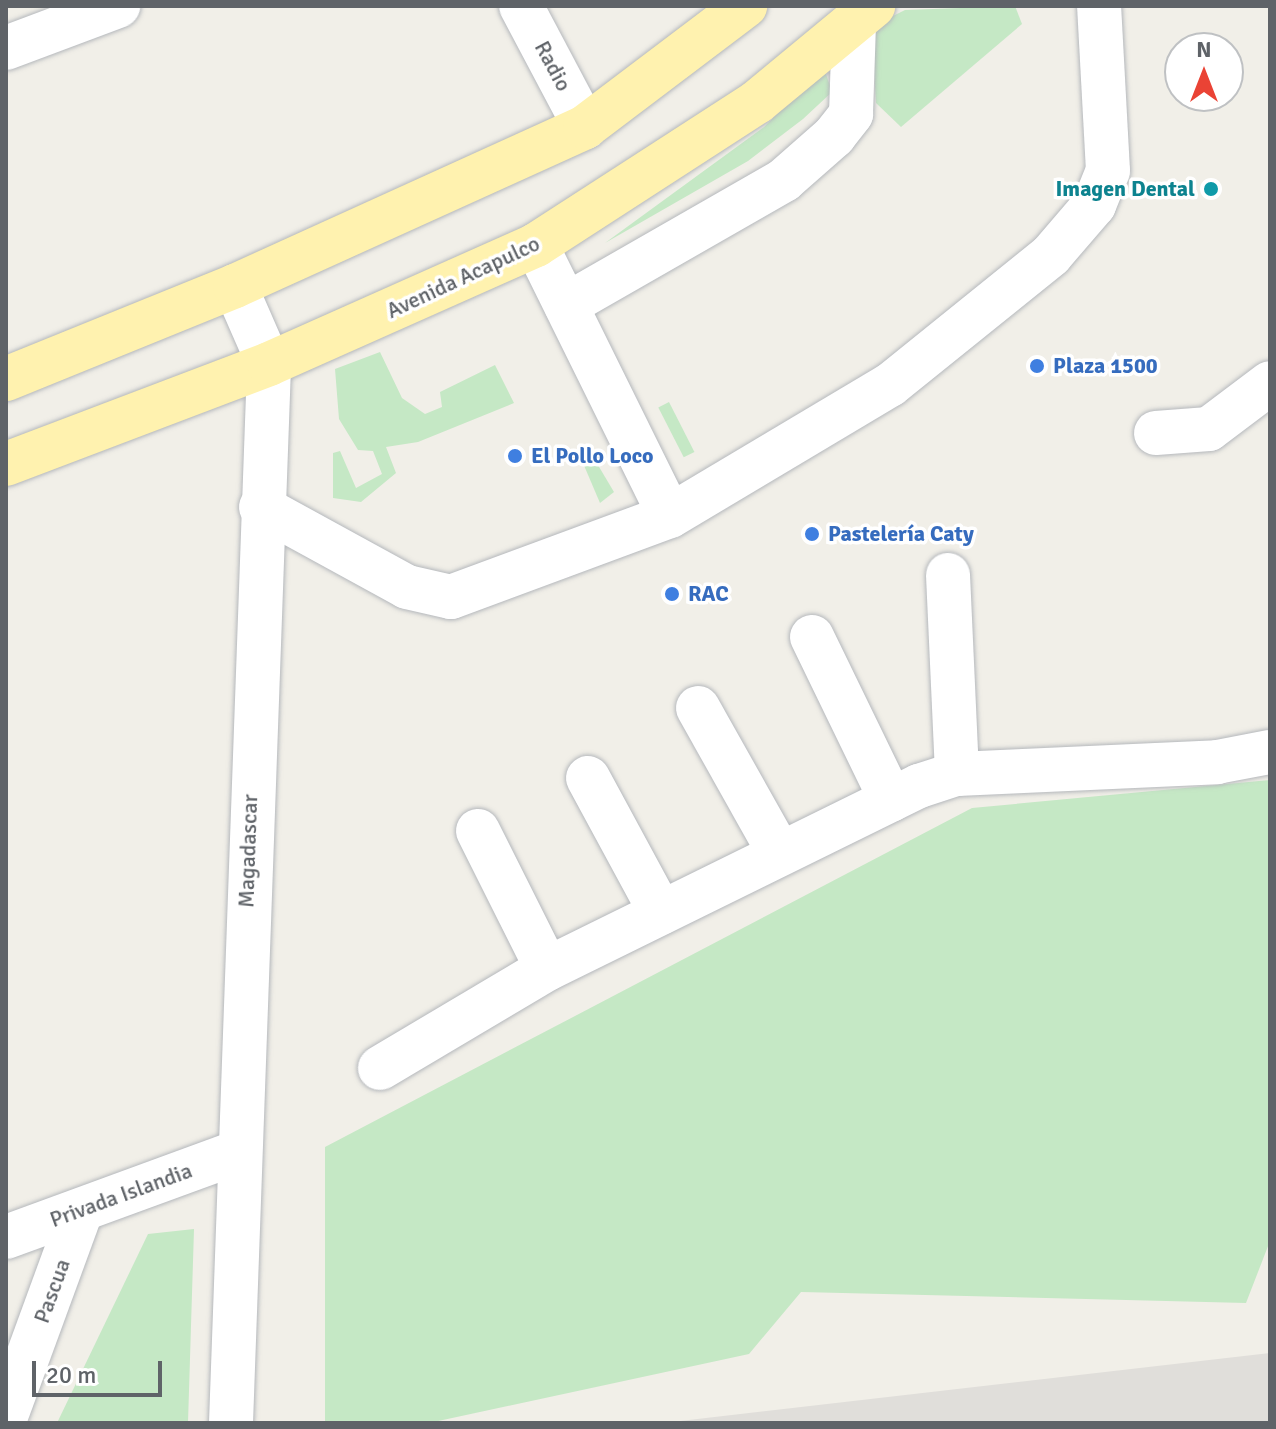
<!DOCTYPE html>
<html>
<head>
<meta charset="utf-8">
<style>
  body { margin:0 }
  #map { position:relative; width:1276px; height:1429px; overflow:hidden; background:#f1efe8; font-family:Signika,sans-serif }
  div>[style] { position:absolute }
  .industrial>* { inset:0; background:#e0deda }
  .green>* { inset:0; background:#c5e8c5; transform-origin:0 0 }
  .roads { filter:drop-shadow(0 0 2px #b5b8bc) drop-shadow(0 0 2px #b5b8bc) }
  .minor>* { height:44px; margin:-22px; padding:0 22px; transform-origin:22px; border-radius:22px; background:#fff }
  .major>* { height:44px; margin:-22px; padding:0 22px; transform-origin:22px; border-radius:22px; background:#fff2af }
  .dots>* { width:22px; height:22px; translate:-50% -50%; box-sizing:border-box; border:4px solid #fff; border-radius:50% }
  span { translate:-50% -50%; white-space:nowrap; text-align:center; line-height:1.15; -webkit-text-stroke:7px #fff; paint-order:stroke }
  .street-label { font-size:22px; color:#5f6368 }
  .culture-label { font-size:22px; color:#0d838f; font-weight:700 }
  .right { translate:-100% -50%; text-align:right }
  .shop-label { font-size:22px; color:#366cbe; font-weight:700 }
  .left { translate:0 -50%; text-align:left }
  .frame { position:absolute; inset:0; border:8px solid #5f6368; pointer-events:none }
  .north { position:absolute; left:1164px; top:32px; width:80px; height:80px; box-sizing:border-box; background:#fff; border:2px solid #bfc1c3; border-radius:50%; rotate:0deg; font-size:22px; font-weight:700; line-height:32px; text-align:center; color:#5f6368 }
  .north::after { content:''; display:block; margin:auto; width:28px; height:36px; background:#ea4335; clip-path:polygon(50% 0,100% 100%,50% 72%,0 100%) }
  .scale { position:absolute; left:32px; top:1361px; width:130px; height:36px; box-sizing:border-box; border:4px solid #5f6368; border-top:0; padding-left:10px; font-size:24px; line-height:28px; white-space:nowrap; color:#5f6368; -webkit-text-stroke:6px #fff; paint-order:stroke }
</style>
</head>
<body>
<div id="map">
  <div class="industrial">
    <div style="clip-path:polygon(1270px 1353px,1270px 1423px,663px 1423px)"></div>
  </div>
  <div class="green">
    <div style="clip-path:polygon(1015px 6px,1022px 24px,901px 127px,876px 103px,872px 37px,887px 19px,905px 10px)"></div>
    <div style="clip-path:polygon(824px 68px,832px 92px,803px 119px,748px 161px,605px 243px,764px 127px)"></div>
    <div style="clip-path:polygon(380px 352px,402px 398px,425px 414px,442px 407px,440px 392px,495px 365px,514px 403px,418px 442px,386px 447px,396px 473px,361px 502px,333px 498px,333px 453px,340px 451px,356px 488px,382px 474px,373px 451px,358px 450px,339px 419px,335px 369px)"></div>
    <div style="left:669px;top:402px;width:56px;height:12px;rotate:63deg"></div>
    <div style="clip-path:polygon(586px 445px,614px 492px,600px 503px,577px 449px)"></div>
    <div style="clip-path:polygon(1270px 780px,1270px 1241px,1246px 1303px,801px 1292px,749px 1354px,429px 1423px,325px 1423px,325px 1147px,972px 808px)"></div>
    <div style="clip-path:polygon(194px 1229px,188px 1423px,57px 1423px,148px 1234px)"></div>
  </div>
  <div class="roads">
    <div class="minor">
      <div style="left:521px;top:6px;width:137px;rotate:62.1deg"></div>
      <div style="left:6px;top:48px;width:120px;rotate:-20.6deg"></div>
      <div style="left:536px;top:245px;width:302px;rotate:63.7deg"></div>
      <div style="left:566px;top:305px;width:251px;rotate:-29.8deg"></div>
      <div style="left:784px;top:180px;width:67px;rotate:-41.3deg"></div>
      <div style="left:834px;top:136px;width:28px;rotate:-52deg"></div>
      <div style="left:851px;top:114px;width:92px;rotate:-88.1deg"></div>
      <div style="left:1156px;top:433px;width:53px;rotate:-4.3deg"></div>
      <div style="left:1209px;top:429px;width:76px;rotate:-37deg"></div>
      <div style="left:261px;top:507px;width:166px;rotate:28.7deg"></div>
      <div style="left:407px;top:587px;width:45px;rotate:12.8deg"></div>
      <div style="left:451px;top:597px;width:233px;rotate:-20.3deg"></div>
      <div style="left:670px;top:516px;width:256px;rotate:-30.8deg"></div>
      <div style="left:890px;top:385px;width:207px;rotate:-38.9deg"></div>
      <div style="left:1051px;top:255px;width:66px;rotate:-49.3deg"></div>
      <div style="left:1094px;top:205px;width:37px;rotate:-68deg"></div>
      <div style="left:1108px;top:171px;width:165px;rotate:-93.1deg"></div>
      <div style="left:948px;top:575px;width:199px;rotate:87.4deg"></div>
      <div style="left:812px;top:637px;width:181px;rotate:64.1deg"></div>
      <div style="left:698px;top:708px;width:167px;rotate:60.7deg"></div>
      <div style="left:588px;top:778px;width:153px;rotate:61.6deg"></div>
      <div style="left:478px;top:831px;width:154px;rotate:63.4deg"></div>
      <div style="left:380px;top:1068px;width:194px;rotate:-30.7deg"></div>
      <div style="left:547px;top:969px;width:415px;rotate:-26.2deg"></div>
      <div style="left:919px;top:786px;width:40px;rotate:-18deg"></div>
      <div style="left:957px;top:774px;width:260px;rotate:-2.6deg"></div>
      <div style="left:1217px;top:762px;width:54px;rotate:-10.7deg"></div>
      <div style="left:6px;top:1237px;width:245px;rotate:-20.1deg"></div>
      <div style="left:6px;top:1416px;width:218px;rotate:-69.9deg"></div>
      <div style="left:231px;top:1423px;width:1060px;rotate:-87.94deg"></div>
      <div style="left:269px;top:364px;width:85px;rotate:-113.6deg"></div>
    </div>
    <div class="major">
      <div style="left:6px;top:379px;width:247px;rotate:-22.1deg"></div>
      <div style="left:235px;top:286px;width:384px;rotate:-24.4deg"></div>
      <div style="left:585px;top:127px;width:201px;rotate:-37.1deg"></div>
      <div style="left:6px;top:464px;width:281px;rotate:-20.8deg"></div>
      <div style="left:269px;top:364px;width:292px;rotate:-24deg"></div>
      <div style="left:536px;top:245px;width:263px;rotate:-32.9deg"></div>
      <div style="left:757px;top:102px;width:151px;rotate:-39.6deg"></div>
    </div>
  </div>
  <div class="dots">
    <div style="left:1211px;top:189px;background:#0f9aa8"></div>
    <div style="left:1037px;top:366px;background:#3f7fe0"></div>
    <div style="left:515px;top:456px;background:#3f7fe0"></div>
    <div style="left:812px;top:534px;background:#3f7fe0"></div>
    <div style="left:672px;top:594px;background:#3f7fe0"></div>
  </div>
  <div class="street-label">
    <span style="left:553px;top:66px;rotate:62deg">Radio</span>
    <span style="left:463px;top:277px;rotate:-25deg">Avenida Acapulco</span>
    <span style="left:248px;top:851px;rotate:-88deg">Magadascar</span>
    <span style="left:121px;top:1195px;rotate:-20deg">Privada Islandia</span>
    <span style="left:52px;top:1291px;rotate:-70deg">Pascua</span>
  </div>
  <div class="culture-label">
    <span class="right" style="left:1195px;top:189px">Imagen Dental</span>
  </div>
  <div class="shop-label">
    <span class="left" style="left:1053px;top:366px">Plaza 1500</span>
    <span class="left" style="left:531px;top:456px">El Pollo Loco</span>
    <span class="left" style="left:828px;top:534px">Pastelería Caty</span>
    <span class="left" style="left:688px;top:594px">RAC</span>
  </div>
  <div class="frame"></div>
  <div class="north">N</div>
  <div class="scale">20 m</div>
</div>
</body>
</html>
